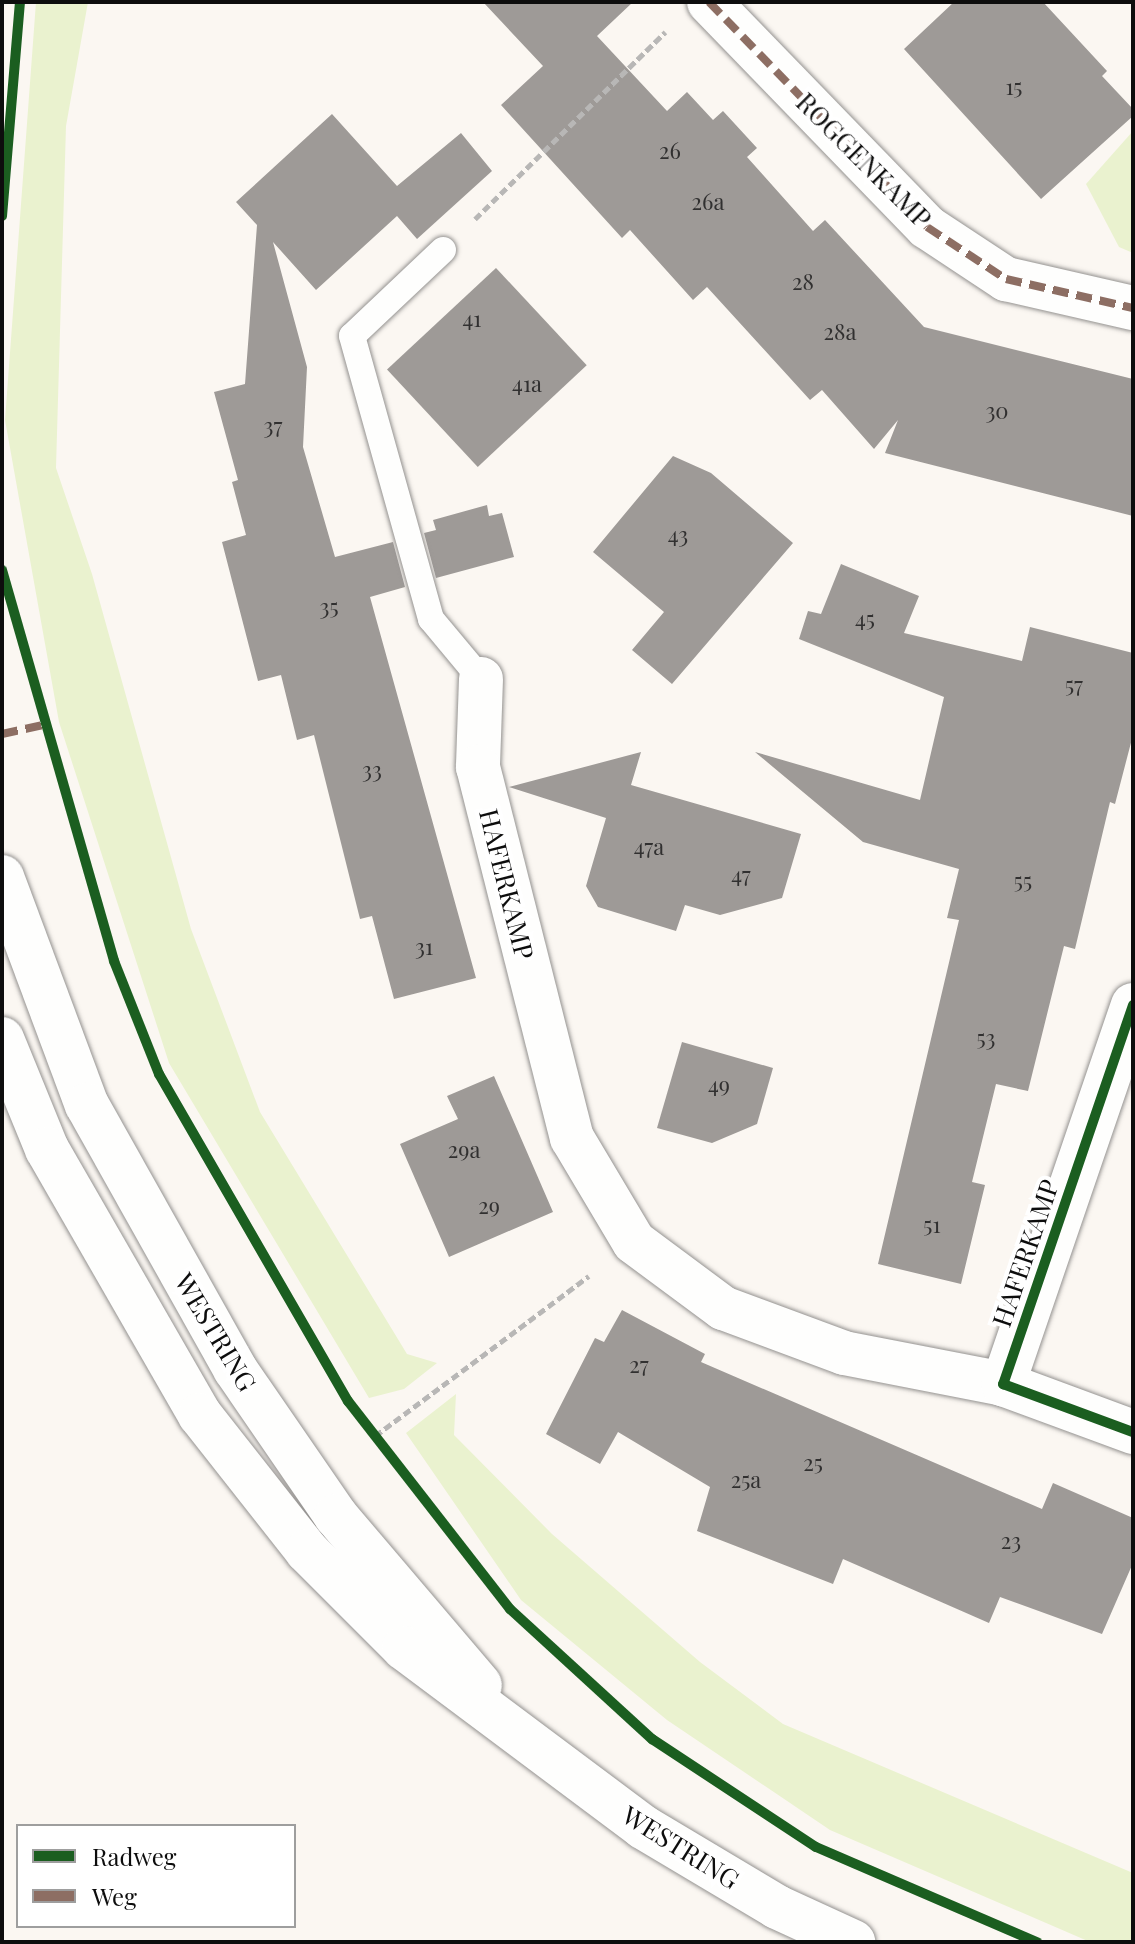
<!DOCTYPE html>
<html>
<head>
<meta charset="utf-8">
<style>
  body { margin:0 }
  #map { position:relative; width:1135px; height:1944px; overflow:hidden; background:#fbf7f2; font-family:"Playfair Display",serif }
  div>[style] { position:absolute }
  .green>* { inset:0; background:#eaf2cf }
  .building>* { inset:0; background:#9e9a97; transform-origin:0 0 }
  .path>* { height:5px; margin-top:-2.5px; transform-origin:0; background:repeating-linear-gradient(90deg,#b8b7b6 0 8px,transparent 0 12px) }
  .roads { filter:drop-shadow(0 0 2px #949290) drop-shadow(0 0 2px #949290) }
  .service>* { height:26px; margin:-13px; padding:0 13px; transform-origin:13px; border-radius:13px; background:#fefefd }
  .minor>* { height:44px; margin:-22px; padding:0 22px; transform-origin:22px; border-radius:22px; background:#fefefd }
  .tertiary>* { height:44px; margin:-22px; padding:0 22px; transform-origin:22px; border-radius:22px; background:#fefefd }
  .quiet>* { height:8px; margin-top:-4px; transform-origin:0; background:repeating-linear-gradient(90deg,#8d6e63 0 16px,transparent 0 24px) }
  .cycleway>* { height:10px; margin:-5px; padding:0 5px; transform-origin:5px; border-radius:5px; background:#1b5e20 }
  span { translate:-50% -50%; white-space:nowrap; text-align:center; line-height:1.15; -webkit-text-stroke:8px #fff; paint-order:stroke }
  .number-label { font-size:22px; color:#313030 }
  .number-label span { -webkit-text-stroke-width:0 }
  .street-label { font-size:26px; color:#0d0d0d }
  .frame { position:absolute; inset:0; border:4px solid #0d0d0d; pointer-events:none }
  .legend { position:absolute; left:16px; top:1824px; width:280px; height:104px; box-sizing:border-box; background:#fff; border:2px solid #9e9e9e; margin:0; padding:10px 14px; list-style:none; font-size:24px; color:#0d0d0d }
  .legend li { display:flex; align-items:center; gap:16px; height:40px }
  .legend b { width:40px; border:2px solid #9e9e9e }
</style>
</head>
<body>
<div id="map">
  <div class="green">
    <div style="clip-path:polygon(36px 2px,88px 2px,66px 126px,56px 468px,92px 574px,191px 929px,260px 1112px,407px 1354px,437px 1363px,404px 1389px,369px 1398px,169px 1063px,59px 722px,5px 420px)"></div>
    <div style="clip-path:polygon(1133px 131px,1133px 253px,1119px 247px,1086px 184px)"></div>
    <div style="clip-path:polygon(456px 1394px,454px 1435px,552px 1534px,700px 1662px,783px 1724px,1133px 1873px,1133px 1942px,1090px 1942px,830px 1830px,667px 1720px,521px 1600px,406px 1433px)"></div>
  </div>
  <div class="building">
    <div style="clip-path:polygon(483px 2px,633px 2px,597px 36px,667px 111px,687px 92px,713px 120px,723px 111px,757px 148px,747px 157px,813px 231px,825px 220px,924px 327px,1133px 379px,1133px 516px,885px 453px,898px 420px,874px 449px,822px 390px,810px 400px,707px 287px,693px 300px,630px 230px,622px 238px,501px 105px,543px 66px)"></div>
    <div style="clip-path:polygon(954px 2px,1043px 2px,1107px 71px,1102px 76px,1133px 109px,1133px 116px,1041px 199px,904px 49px)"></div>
    <div style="clip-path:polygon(332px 114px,397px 186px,461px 133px,492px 171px,417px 239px,397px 216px,316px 290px,273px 242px,307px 367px,303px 447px,335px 557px,393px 542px,405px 587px,370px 597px,476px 978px,394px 999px,372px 916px,360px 919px,314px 735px,297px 740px,281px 675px,258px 681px,222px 542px,246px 535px,232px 482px,238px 480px,214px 392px,245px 384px,257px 225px,236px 202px)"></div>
    <div style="left:496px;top:268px;width:133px;height:149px;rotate:47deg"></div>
    <div style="clip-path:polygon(673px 456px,711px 473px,793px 543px,672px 684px,632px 650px,664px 612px,593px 552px)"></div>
    <div style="clip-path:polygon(487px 505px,489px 516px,502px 513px,514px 557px,436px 578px,424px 533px,436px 530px,433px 520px)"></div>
    <div style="clip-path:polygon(841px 564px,919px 596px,904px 633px,1022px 661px,1030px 627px,1133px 653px,1133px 735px,1115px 804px,1110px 802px,1075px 949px,1064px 946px,1028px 1091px,996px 1084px,972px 1182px,985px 1185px,961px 1284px,878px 1264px,959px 920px,947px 918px,959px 869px,863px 842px,755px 752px,920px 800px,944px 697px,799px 639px,808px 611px,821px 614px)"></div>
    <div style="clip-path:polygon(641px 752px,631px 785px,801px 834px,782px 898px,720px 915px,685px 905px,676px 931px,598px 907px,586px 886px,606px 818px,509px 787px)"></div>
    <div style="clip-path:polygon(682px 1042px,773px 1068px,757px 1124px,712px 1143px,657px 1128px)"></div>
    <div style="clip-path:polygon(494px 1076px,553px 1212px,449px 1257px,400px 1144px,458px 1119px,447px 1096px)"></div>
    <div style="clip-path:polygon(622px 1310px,705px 1354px,701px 1362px,1042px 1509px,1053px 1483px,1133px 1518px,1133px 1563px,1102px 1634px,1000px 1597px,989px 1623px,843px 1559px,833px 1584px,697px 1531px,710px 1487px,618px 1432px,600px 1464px,546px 1434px,595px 1338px,604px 1342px)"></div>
  </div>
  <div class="path">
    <div style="left:475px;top:219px;width:267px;rotate:-44.5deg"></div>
    <div style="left:375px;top:1436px;width:267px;rotate:-36.8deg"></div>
  </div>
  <div class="roads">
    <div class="service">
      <div style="left:443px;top:250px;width:125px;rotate:136.6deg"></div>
      <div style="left:352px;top:336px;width:294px;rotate:74.4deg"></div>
      <div style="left:431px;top:619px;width:78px;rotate:50.2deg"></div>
    </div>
    <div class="minor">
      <div style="left:709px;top:2px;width:313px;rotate:45.9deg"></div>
      <div style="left:927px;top:227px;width:95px;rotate:33.4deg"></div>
      <div style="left:1006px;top:279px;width:130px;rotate:12.9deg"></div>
      <div style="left:481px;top:679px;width:88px;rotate:92deg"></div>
      <div style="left:478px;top:767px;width:383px;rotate:75.8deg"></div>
      <div style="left:572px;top:1138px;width:121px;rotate:59.2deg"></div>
      <div style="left:634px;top:1242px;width:111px;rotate:36.6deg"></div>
      <div style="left:723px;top:1308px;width:129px;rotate:20.4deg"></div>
      <div style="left:844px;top:1353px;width:162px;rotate:11deg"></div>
      <div style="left:1133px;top:1005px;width:401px;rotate:108.9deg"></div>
      <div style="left:1003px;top:1384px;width:139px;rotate:20.3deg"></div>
    </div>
    <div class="tertiary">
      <div style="left:2px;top:877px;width:243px;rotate:69.6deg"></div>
      <div style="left:87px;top:1105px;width:303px;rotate:60.7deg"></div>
      <div style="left:235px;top:1369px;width:178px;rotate:55.5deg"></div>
      <div style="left:336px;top:1516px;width:222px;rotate:49.6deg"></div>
      <div style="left:2px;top:1039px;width:119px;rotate:67.8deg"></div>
      <div style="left:47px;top:1149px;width:307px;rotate:60.1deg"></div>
      <div style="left:200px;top:1415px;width:173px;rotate:51.8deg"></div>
      <div style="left:307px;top:1551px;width:137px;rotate:45deg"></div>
      <div style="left:404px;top:1648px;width:299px;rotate:36.8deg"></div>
      <div style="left:643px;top:1827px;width:156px;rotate:30.8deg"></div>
      <div style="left:777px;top:1907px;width:84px;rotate:24.7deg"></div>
    </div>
  </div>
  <div class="quiet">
    <div style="left:709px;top:2px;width:313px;rotate:45.9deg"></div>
    <div style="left:927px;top:227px;width:95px;rotate:33.4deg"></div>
    <div style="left:1006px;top:279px;width:130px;rotate:12.9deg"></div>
    <div style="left:2px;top:734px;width:42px;rotate:-12.4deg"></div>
  </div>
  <div class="cycleway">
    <div style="left:2px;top:216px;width:215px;rotate:-85.2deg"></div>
    <div style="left:2px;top:570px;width:407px;rotate:74deg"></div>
    <div style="left:114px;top:961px;width:122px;rotate:68.3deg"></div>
    <div style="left:159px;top:1074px;width:378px;rotate:60deg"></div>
    <div style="left:348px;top:1401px;width:264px;rotate:52.1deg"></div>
    <div style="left:510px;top:1609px;width:193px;rotate:42.5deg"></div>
    <div style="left:652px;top:1739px;width:196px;rotate:33.4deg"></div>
    <div style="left:816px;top:1847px;width:241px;rotate:23.3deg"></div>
    <div style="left:1133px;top:1005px;width:401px;rotate:108.9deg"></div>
    <div style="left:1003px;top:1384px;width:139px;rotate:20.3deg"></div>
  </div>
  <div class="number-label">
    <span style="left:1014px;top:87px">15</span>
    <span style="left:670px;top:151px">26</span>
    <span style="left:708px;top:202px">26a</span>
    <span style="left:803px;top:282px">28</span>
    <span style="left:472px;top:319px">41</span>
    <span style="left:840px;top:332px">28a</span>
    <span style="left:527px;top:384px">41a</span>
    <span style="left:997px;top:411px">30</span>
    <span style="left:273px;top:426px">37</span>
    <span style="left:678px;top:535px">43</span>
    <span style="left:329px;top:607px">35</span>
    <span style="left:865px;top:619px">45</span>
    <span style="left:1074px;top:685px">57</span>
    <span style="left:372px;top:770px">33</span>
    <span style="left:649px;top:847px">47a</span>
    <span style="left:741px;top:875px">47</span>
    <span style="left:1023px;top:881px">55</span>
    <span style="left:424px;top:947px">31</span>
    <span style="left:986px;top:1038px">53</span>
    <span style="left:719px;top:1085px">49</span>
    <span style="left:464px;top:1150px">29a</span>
    <span style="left:489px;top:1206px">29</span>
    <span style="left:932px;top:1225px">51</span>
    <span style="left:639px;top:1365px">27</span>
    <span style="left:813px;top:1463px">25</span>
    <span style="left:746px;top:1480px">25a</span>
    <span style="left:1011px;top:1541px">23</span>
  </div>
  <div class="street-label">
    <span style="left:864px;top:160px;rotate:45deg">ROGGENKAMP</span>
    <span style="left:507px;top:884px;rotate:76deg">HAFERKAMP</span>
    <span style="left:1025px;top:1253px;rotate:-71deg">HAFERKAMP</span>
    <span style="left:216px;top:1332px;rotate:59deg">WESTRING</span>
    <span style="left:681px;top:1847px;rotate:32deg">WESTRING</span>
  </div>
  <div class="frame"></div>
  <ul class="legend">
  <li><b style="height:10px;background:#1b5e20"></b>Radweg</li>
  <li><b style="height:10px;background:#8d6e63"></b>Weg</li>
  </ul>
</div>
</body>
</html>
